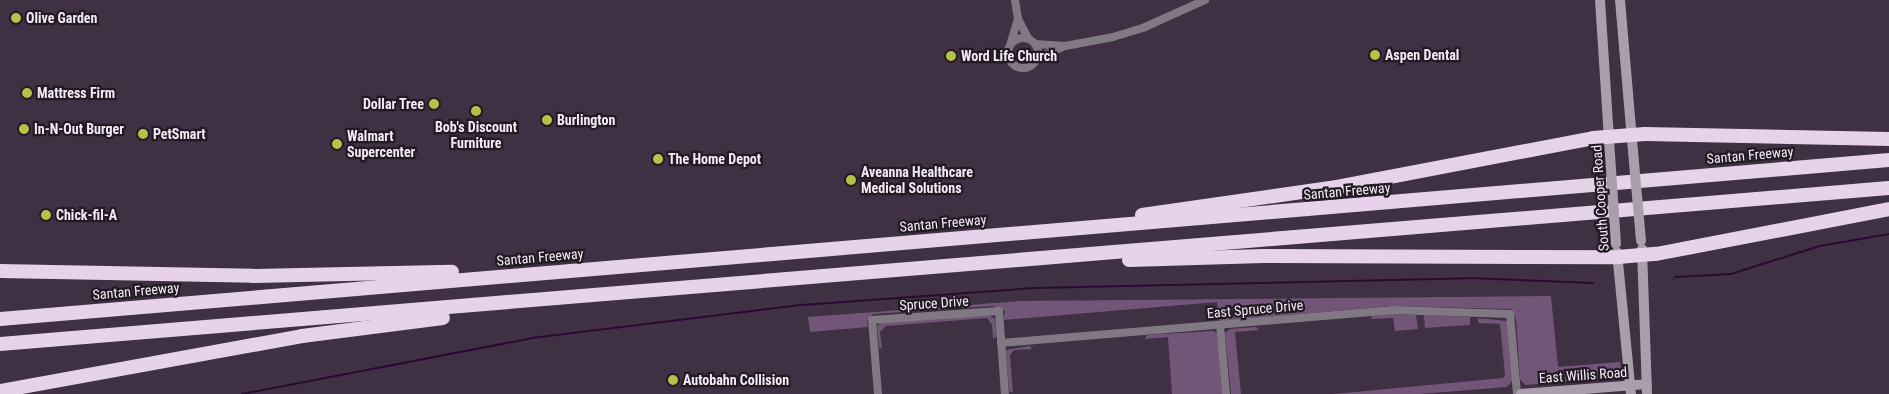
<!DOCTYPE html>
<html>
<head>
<meta charset="utf-8">
<style>
  body { margin:0 }
  #map { position:relative; width:1889px; height:394px; overflow:hidden; background:#403043; font-family:"Roboto Condensed",sans-serif }
  div>[style] { position:absolute }
  .green>* { inset:0; background:#725677 }
  .stream>* { height:2px; margin:-1px; padding:0 1px; transform-origin:1px; border-radius:1px; background:#2a0a30 }
  .street>* { height:8px; margin:-4px; padding:0 4px; transform-origin:4px; border-radius:4px; background:#807882 }
  .street>.ring { margin:-4px; padding:0; box-sizing:content-box; background:none; border:8px solid #807882; border-radius:50% }
  .secondary>* { height:10px; margin:-5px; padding:0 5px; transform-origin:5px; border-radius:5px; background:#aa9dac }
  .highway>* { height:14px; margin:-7px; padding:0 7px; transform-origin:7px; border-radius:7px; background:#e6d3ea }
  .secondary-bridge>* { height:10px; margin:-5px; padding:0 5px; transform-origin:5px; border-radius:5px; background:#aa9dac }
  .dots>* { width:14px; height:14px; translate:-50% -50%; box-sizing:border-box; border:2px solid #221b23; border-radius:50% }
  span { translate:-50% -50%; white-space:nowrap; text-align:center; line-height:1.15; -webkit-text-stroke:4.5px #221b23; paint-order:stroke }
  .poi-label { font-size:14px; color:#f4eaf6; font-weight:700 }
  .left { translate:0 -50%; text-align:left }
  .right { translate:-100% -50%; text-align:right }
  .street-label { font-size:14px; color:#f4eaf6 }
</style>
</head>
<body>
<div id="map">
  <div class="green">
    <div style="clip-path:polygon(1551px 296px,1558px 367px,1620px 362px,1621px 370px,1615px 378px,1525px 385px,1520px 379px,1516px 319px,1511px 309px,1391px 306px,1219px 321px,1217px 302px,1003px 320px,1005px 311px,993px 306px,873px 314px,867px 320px,868px 327px,810px 332px,808px 317px,1020px 301px)"></div>
    <div style="clip-path:polygon(1393px 314px,1416px 315px,1418px 329px,1395px 331px,1393px 318px,1371px 319px,1372px 316px)"></div>
    <div style="clip-path:polygon(989px 315px,995px 319px,997px 336px,993px 339px,992px 325px,987px 318px,886px 326px,880px 332px,882px 349px,879px 347px,877px 326px,880px 323px)"></div>
    <div style="clip-path:polygon(1424px 315px,1470px 317px,1470px 325px,1425px 328px)"></div>
    <div style="clip-path:polygon(1478px 318px,1507px 321px,1513px 380px,1507px 387px,1420px 394px,1334px 394px,1503px 378px,1505px 375px,1500px 324px,1478px 323px)"></div>
    <div style="clip-path:polygon(1256px 327px,1259px 330px,1235px 332px,1241px 394px,1231px 394px,1225px 333px,1230px 329px)"></div>
    <div style="clip-path:polygon(1214px 331px,1217px 334px,1222px 394px,1172px 394px,1168px 337px,1145px 339px,1147px 335px)"></div>
    <div style="clip-path:polygon(1030px 346px,1032px 349px,1014px 350px,1010px 355px,1013px 393px,1009px 391px,1006px 350px)"></div>
  </div>
  <div class="stream">
    <div style="left:1675px;top:277px;width:56px;rotate:-3.1deg"></div>
    <div style="left:1731px;top:274px;width:93px;rotate:-17.5deg"></div>
    <div style="left:1820px;top:246px;width:70px;rotate:-9.9deg"></div>
    <div style="left:242px;top:394px;width:295px;rotate:-10.9deg"></div>
    <div style="left:532px;top:338px;width:272px;rotate:-7deg"></div>
    <div style="left:802px;top:305px;width:235px;rotate:-4.2deg"></div>
    <div style="left:1036px;top:288px;width:434px;rotate:-1.3deg"></div>
    <div style="left:1470px;top:278px;width:123px;rotate:2.3deg"></div>
  </div>
  <div class="street">
    <div style="left:1018px;top:19px;width:21px;rotate:62deg"></div>
    <div class="ring" style="left:1008px;top:38px;width:22px;height:22px"></div>
    <div style="left:1011px;top:42px;width:24px;rotate:-73deg"></div>
    <div style="left:1018px;top:19px;width:19px;rotate:-99deg"></div>
    <div style="left:1036px;top:44px;width:29px;rotate:4deg"></div>
    <div style="left:1038px;top:58px;width:30px;rotate:-24deg"></div>
    <div style="left:1065px;top:46px;width:49px;rotate:-10.6deg"></div>
    <div style="left:1113px;top:37px;width:34px;rotate:-17deg"></div>
    <div style="left:1145px;top:27px;width:66px;rotate:-24.2deg"></div>
    <div style="left:1220px;top:325px;width:69px;rotate:85deg"></div>
    <div style="left:1001px;top:343px;width:392px;rotate:-4.8deg"></div>
    <div style="left:1392px;top:310px;width:118px;rotate:1.9deg"></div>
    <div style="left:1510px;top:314px;width:80px;rotate:85deg"></div>
    <div style="left:878px;top:394px;width:74px;rotate:-94.6deg"></div>
    <div style="left:872px;top:320px;width:127px;rotate:-4.1deg"></div>
    <div style="left:999px;top:311px;width:83px;rotate:85.9deg"></div>
  </div>
  <div class="secondary">
    <div style="left:1600px;top:0;width:154px;rotate:86.3deg"></div>
    <div style="left:1620px;top:0;width:152px;rotate:85.1deg"></div>
    <div style="left:1642px;top:249px;width:145px;rotate:88deg"></div>
    <div style="left:1617px;top:252px;width:143px;rotate:84.4deg"></div>
    <div style="left:1521px;top:394px;width:126px;rotate:-4.5deg"></div>
  </div>
  <div class="highway">
    <div style="left:1142px;top:215px;width:197px;rotate:-8.2deg"></div>
    <div style="left:1337px;top:187px;width:261px;rotate:-10.8deg"></div>
    <div style="left:1593px;top:138px;width:52px;rotate:-4.4deg"></div>
    <div style="left:1645px;top:134px;width:244px;rotate:1.2deg"></div>
    <div style="left:1129px;top:260px;width:135px;rotate:-1.7deg"></div>
    <div style="left:1264px;top:256px;width:354px;rotate:0.2deg"></div>
    <div style="left:1618px;top:257px;width:38px;rotate:-5deg"></div>
    <div style="left:1656px;top:254px;width:237px;rotate:-10.9deg"></div>
    <div style="left:0;top:271px;width:253px;rotate:1.1deg"></div>
    <div style="left:253px;top:276px;width:199px;rotate:-1.2deg"></div>
    <div style="left:0;top:319px;width:1896px;rotate:-4.81deg"></div>
    <div style="left:0;top:344px;width:1895px;rotate:-4.72deg"></div>
    <div style="left:0;top:391px;width:307px;rotate:-10.3deg"></div>
    <div style="left:302px;top:336px;width:142px;rotate:-7.3deg"></div>
  </div>
  <div class="secondary-bridge">
    <div style="left:1633px;top:151px;width:90px;rotate:84.9deg"></div>
    <div style="left:1610px;top:154px;width:90px;rotate:86.2deg"></div>
  </div>
  <div class="dots">
    <div style="left:16px;top:18px;background:#b5c24a"></div>
    <div style="left:1375px;top:55px;background:#b5c24a"></div>
    <div style="left:951px;top:56px;background:#b5c24a"></div>
    <div style="left:27px;top:93px;background:#b5c24a"></div>
    <div style="left:434px;top:104px;background:#b5c24a"></div>
    <div style="left:476px;top:111px;background:#b5c24a"></div>
    <div style="left:547px;top:120px;background:#b5c24a"></div>
    <div style="left:24px;top:129px;background:#b5c24a"></div>
    <div style="left:143px;top:134px;background:#b5c24a"></div>
    <div style="left:337px;top:144px;background:#b5c24a"></div>
    <div style="left:658px;top:159px;background:#b5c24a"></div>
    <div style="left:851px;top:180px;background:#b5c24a"></div>
    <div style="left:46px;top:215px;background:#b5c24a"></div>
    <div style="left:673px;top:380px;background:#b5c24a"></div>
  </div>
  <div class="poi-label">
    <span class="left" style="left:26px;top:18px">Olive Garden</span>
    <span class="left" style="left:1385px;top:55px">Aspen Dental</span>
    <span class="left" style="left:961px;top:56px">Word Life Church</span>
    <span class="left" style="left:37px;top:93px">Mattress Firm</span>
    <span class="right" style="left:424px;top:104px">Dollar Tree</span>
    <span class="left" style="left:557px;top:120px">Burlington</span>
    <span style="left:476px;top:135px">Bob's Discount<br>Furniture</span>
    <span class="left" style="left:34px;top:129px">In-N-Out Burger</span>
    <span class="left" style="left:153px;top:134px">PetSmart</span>
    <span class="left" style="left:347px;top:144px">Walmart<br>Supercenter</span>
    <span class="left" style="left:668px;top:159px">The Home Depot</span>
    <span class="left" style="left:861px;top:180px">Aveanna Healthcare<br>Medical Solutions</span>
    <span class="left" style="left:56px;top:215px">Chick-fil-A</span>
    <span class="left" style="left:683px;top:380px">Autobahn Collision</span>
  </div>
  <div class="street-label">
    <span style="left:1750px;top:155px;rotate:-5deg">Santan Freeway</span>
    <span style="left:1347px;top:191px;rotate:-5deg">Santan Freeway</span>
    <span style="left:1600px;top:198px;rotate:-94deg">South Cooper Road</span>
    <span style="left:943px;top:223px;rotate:-5deg">Santan Freeway</span>
    <span style="left:540px;top:257px;rotate:-5deg">Santan Freeway</span>
    <span style="left:136px;top:291px;rotate:-5deg">Santan Freeway</span>
    <span style="left:934px;top:303px;rotate:-4deg">Spruce Drive</span>
    <span style="left:1255px;top:309px;rotate:-5deg">East Spruce Drive</span>
    <span style="left:1583px;top:375px;rotate:-4deg">East Willis Road</span>
  </div>
</div>
</body>
</html>
